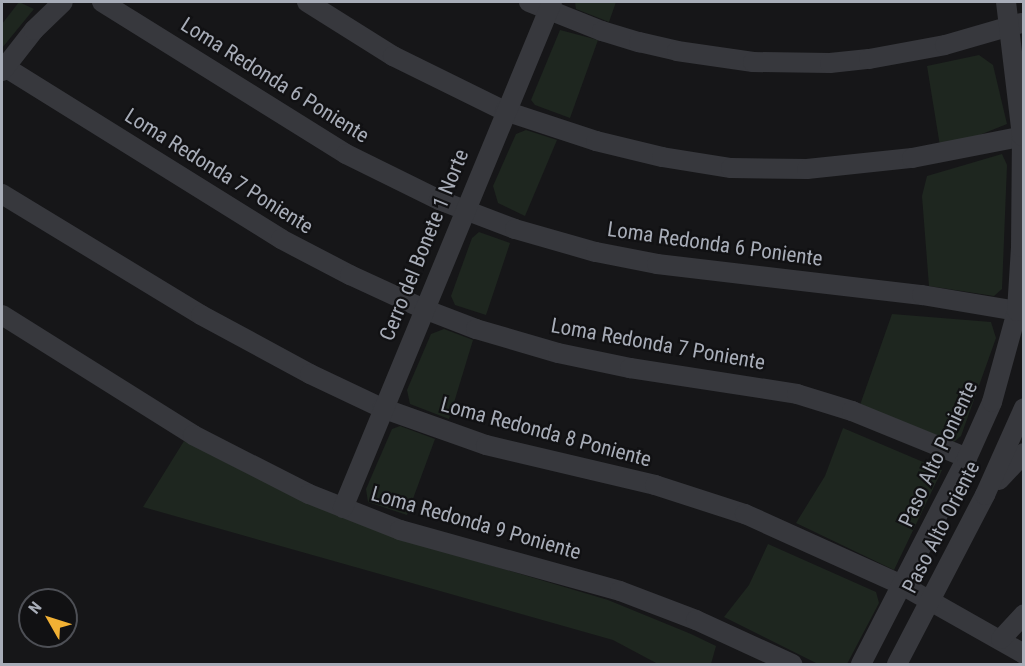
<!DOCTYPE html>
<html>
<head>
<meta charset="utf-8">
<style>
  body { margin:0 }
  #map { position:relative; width:1025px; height:666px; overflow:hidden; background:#161618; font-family:"Roboto Condensed",sans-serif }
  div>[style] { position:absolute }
  .green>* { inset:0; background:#1e261f }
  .minor>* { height:20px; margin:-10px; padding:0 10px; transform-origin:10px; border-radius:10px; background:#37383d }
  span { translate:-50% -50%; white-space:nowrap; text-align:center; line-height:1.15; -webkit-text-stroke:4.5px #111113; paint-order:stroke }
  .street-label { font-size:21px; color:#a8adb8 }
  .frame { position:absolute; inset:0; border:3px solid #a8adb8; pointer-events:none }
  .north { position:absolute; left:18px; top:588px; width:60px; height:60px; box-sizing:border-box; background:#111113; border:2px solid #4d4f55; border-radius:50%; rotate:309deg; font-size:16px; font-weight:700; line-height:24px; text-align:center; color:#a8adb8 }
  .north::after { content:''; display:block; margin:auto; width:21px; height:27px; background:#f2b134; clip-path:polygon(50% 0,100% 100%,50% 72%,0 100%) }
</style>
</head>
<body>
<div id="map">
  <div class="green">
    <div style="clip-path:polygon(19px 2px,34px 9px,2px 48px,2px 24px)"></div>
    <div style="clip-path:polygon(575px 2px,616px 2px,609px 22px,576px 9px)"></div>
    <div style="clip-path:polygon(560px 30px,598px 40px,570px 118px,535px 105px,531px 100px)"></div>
    <div style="clip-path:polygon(979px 55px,993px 65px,1007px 124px,967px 140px,940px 146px,927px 66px)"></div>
    <div style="clip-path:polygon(526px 130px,557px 140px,525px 216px,498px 203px,493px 186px,516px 134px)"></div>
    <div style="clip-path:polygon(1002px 154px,1007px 165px,1002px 289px,994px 296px,929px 286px,922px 196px,927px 176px)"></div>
    <div style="clip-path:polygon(479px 232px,510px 243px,486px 315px,455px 305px,451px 296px,472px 238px)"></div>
    <div style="clip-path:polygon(892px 314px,991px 322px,996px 338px,961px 436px,954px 442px,860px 405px)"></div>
    <div style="clip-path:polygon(444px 329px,473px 340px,449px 419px,410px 404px,407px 390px,431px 334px)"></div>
    <div style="clip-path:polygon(400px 426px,435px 439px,407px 515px,368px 502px,366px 489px,392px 429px)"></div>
    <div style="clip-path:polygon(843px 428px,942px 470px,894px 570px,796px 523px,825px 476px)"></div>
    <div style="clip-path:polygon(184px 441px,253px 476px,399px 538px,608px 600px,691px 634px,716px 646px,711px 664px,658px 664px,613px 640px,143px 507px)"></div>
    <div style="clip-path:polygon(768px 544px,876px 592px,879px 603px,847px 664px,818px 664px,724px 617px,749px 585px)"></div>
  </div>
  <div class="minor">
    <div style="left:102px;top:2px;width:287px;rotate:31.9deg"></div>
    <div style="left:346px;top:154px;width:104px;rotate:26.3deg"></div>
    <div style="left:439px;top:200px;width:81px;rotate:20.9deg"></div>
    <div style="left:515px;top:229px;width:84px;rotate:15.9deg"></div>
    <div style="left:596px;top:252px;width:62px;rotate:11.1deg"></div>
    <div style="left:657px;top:264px;width:267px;rotate:6.7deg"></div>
    <div style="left:922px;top:295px;width:103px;rotate:9.5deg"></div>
    <div style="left:307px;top:2px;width:102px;rotate:32.1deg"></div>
    <div style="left:393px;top:56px;width:125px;rotate:26.2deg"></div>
    <div style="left:505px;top:111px;width:96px;rotate:18.2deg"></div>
    <div style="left:596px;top:141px;width:68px;rotate:13.6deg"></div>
    <div style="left:662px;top:157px;width:70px;rotate:9.1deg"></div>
    <div style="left:731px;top:168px;width:76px;rotate:0.8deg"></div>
    <div style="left:807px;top:169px;width:106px;rotate:-6deg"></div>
    <div style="left:912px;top:158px;width:114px;rotate:-11.1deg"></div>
    <div style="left:529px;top:2px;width:79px;rotate:21.7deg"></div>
    <div style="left:602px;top:31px;width:39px;rotate:17deg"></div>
    <div style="left:639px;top:42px;width:39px;rotate:13deg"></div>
    <div style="left:677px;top:51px;width:77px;rotate:8.2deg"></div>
    <div style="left:753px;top:62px;width:77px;rotate:0.7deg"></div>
    <div style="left:830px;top:63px;width:39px;rotate:-6deg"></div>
    <div style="left:869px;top:59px;width:77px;rotate:-10.4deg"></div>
    <div style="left:945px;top:45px;width:79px;rotate:-16.1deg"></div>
    <div style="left:5px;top:67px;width:325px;rotate:31.9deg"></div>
    <div style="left:281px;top:239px;width:78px;rotate:27.6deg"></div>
    <div style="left:350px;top:275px;width:81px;rotate:24.7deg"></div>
    <div style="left:424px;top:309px;width:56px;rotate:21deg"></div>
    <div style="left:476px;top:329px;width:85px;rotate:16.3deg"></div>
    <div style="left:558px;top:353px;width:74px;rotate:11.8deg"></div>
    <div style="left:630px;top:368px;width:169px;rotate:8.8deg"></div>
    <div style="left:797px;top:394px;width:58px;rotate:17.2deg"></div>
    <div style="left:852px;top:411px;width:124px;rotate:22.2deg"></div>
    <div style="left:2px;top:71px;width:52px;rotate:-52deg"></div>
    <div style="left:34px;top:30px;width:40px;rotate:-44deg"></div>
    <div style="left:2px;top:194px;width:233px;rotate:31.3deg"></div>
    <div style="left:201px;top:315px;width:124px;rotate:28.4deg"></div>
    <div style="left:310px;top:374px;width:80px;rotate:25.3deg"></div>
    <div style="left:382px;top:408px;width:110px;rotate:19.6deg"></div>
    <div style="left:486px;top:445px;width:174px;rotate:13.3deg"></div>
    <div style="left:655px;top:485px;width:95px;rotate:17.9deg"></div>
    <div style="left:745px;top:514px;width:172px;rotate:24.3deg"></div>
    <div style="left:902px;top:585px;width:140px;rotate:29.5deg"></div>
    <div style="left:2px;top:315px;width:226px;rotate:32.1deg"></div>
    <div style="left:193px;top:435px;width:130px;rotate:27deg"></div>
    <div style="left:309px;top:494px;width:98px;rotate:21.6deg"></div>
    <div style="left:400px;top:530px;width:228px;rotate:15.5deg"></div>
    <div style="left:620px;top:591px;width:81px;rotate:20.9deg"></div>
    <div style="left:696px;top:620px;width:106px;rotate:24.6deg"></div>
    <div style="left:999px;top:480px;width:37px;rotate:-47deg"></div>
    <div style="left:343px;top:508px;width:547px;rotate:-67.56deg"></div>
    <div style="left:1001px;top:639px;width:34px;rotate:-47deg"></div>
    <div style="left:861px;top:664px;width:232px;rotate:-62.8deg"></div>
    <div style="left:967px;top:458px;width:61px;rotate:-65.9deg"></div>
    <div style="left:992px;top:402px;width:94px;rotate:-74.6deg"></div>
    <div style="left:1017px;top:311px;width:64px;rotate:-86.4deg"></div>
    <div style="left:1021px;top:247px;width:111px;rotate:-89.5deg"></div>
    <div style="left:1022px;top:136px;width:135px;rotate:-96.8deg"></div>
    <div style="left:897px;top:664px;width:191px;rotate:-62.5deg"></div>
    <div style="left:985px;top:495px;width:95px;rotate:-65.9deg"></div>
  </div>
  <div class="street-label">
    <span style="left:275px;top:80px;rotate:32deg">Loma Redonda 6 Poniente</span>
    <span style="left:219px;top:171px;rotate:32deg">Loma Redonda 7 Poniente</span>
    <span style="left:715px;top:244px;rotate:8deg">Loma Redonda 6 Poniente</span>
    <span style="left:424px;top:245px;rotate:-68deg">Cerro del Bonete 1 Norte</span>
    <span style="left:658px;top:344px;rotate:10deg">Loma Redonda 7 Poniente</span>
    <span style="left:546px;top:432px;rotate:15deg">Loma Redonda 8 Poniente</span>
    <span style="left:938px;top:454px;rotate:-65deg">Paso Alto Poniente</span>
    <span style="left:476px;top:523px;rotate:16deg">Loma Redonda 9 Poniente</span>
    <span style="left:941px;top:527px;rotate:-63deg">Paso Alto Oriente</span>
  </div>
  <div class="frame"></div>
  <div class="north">N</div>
</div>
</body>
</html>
